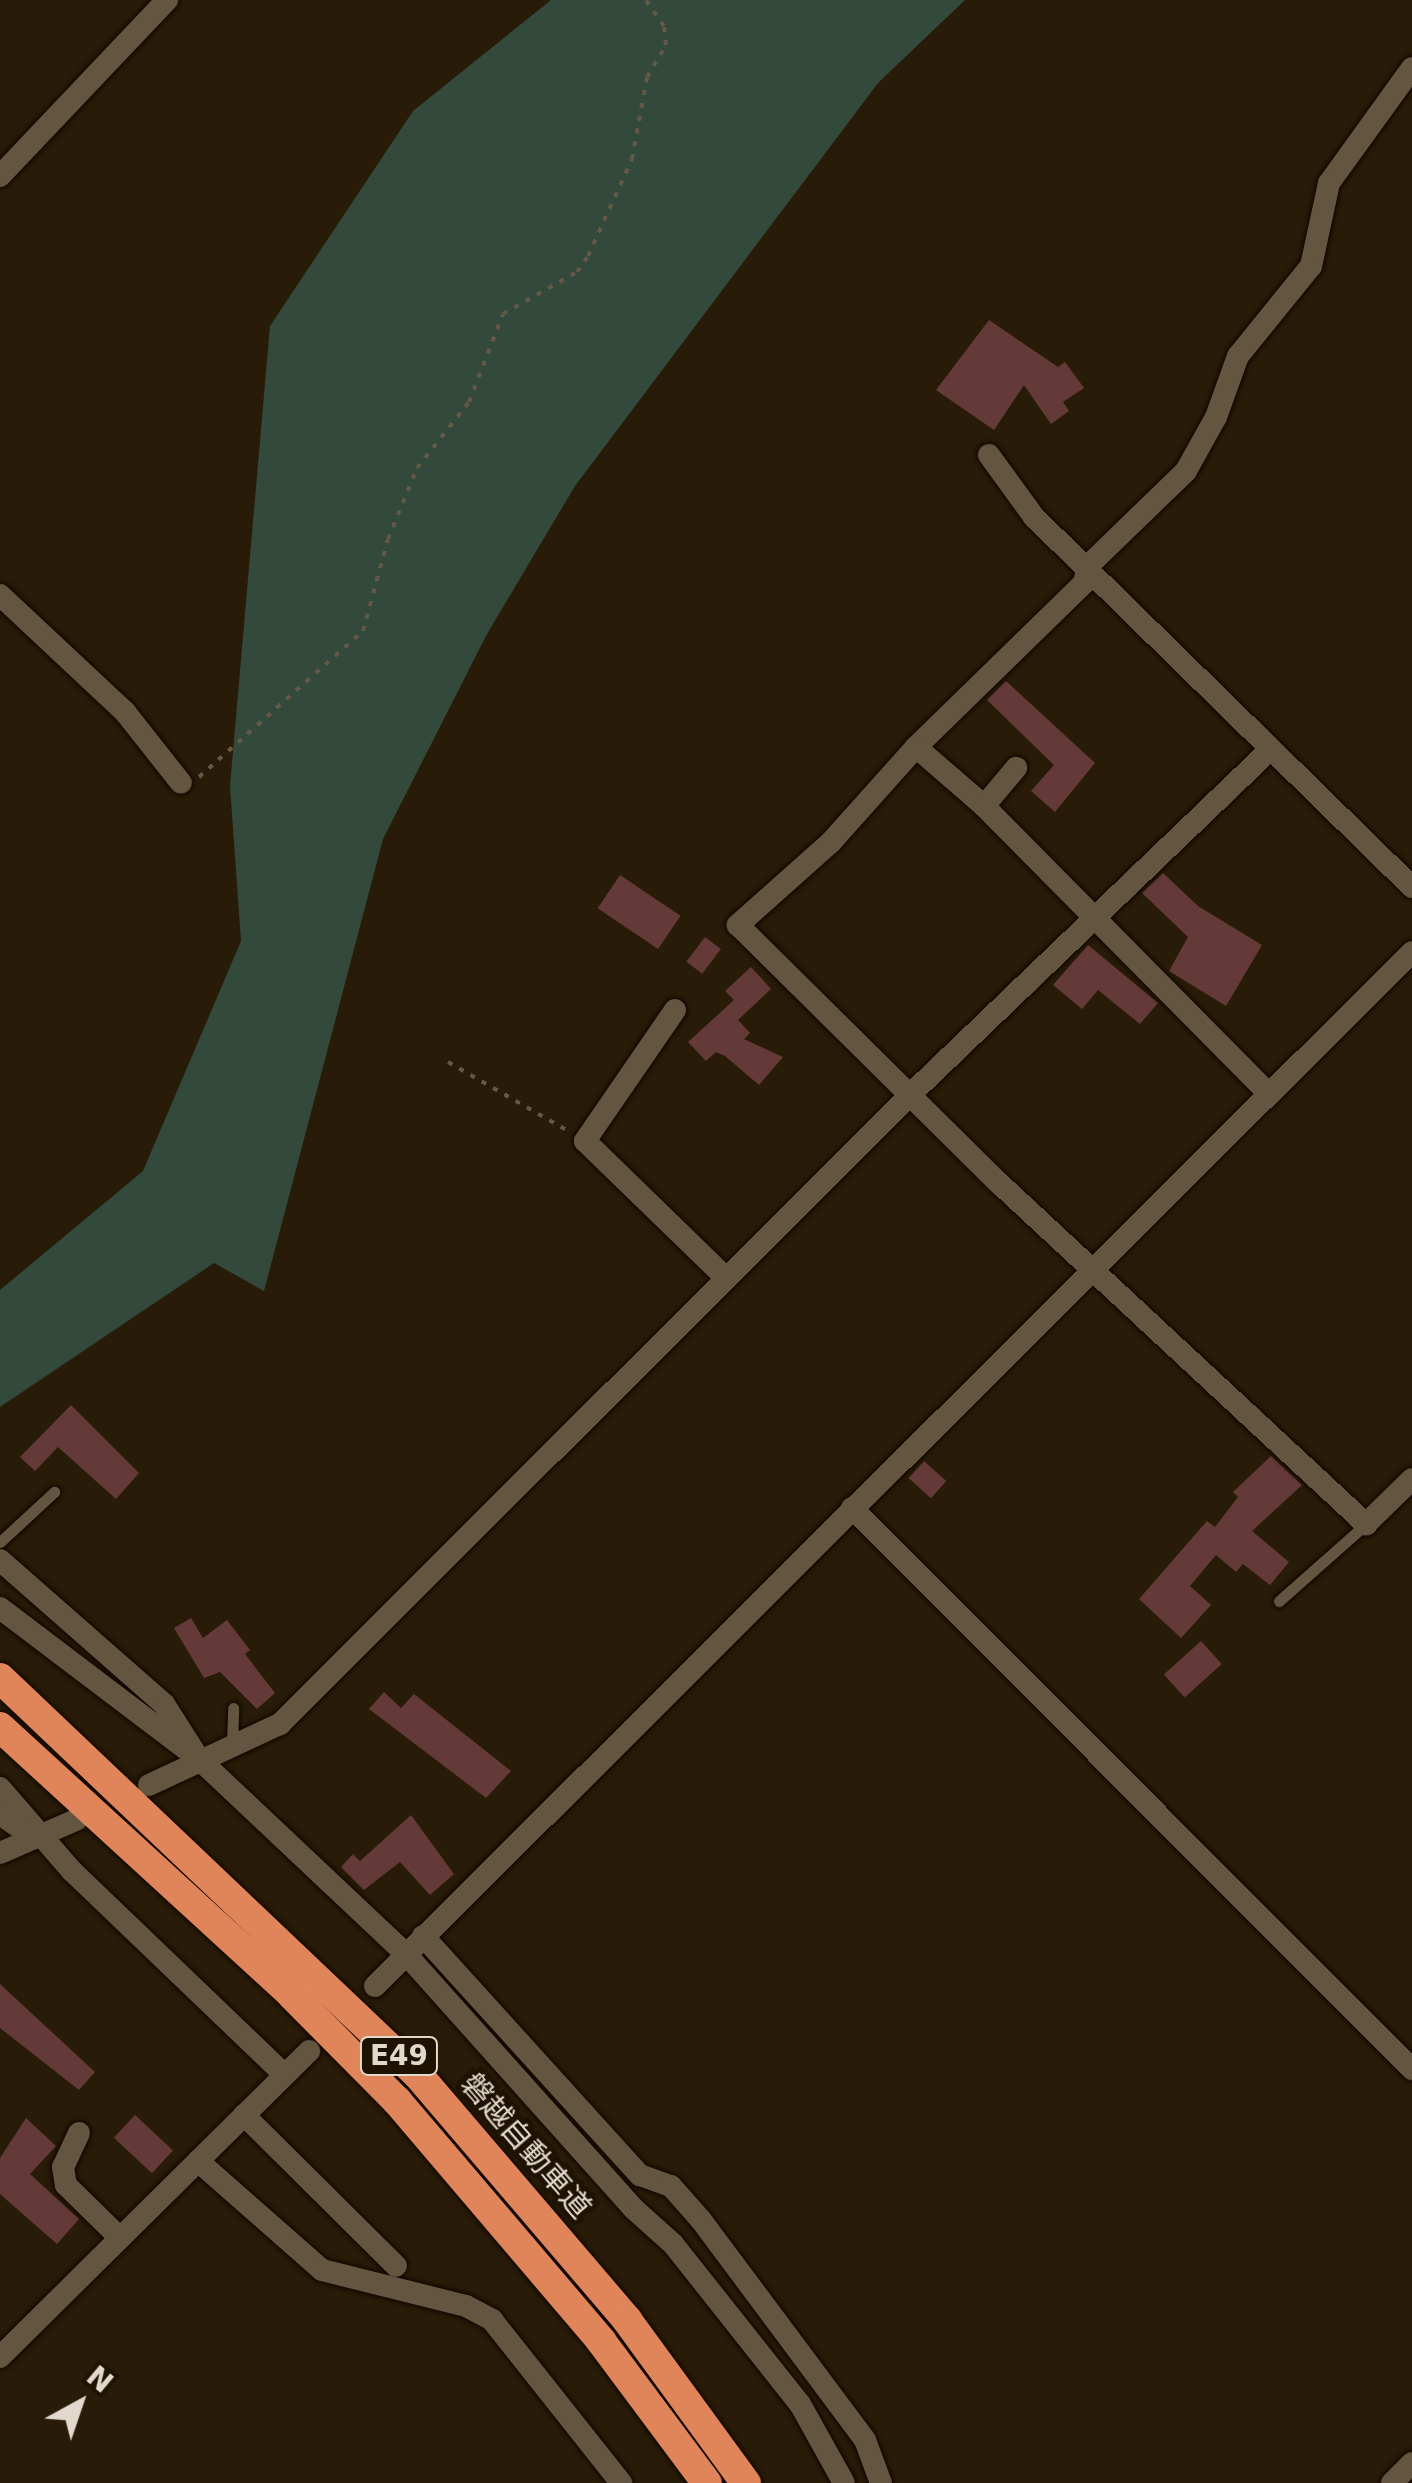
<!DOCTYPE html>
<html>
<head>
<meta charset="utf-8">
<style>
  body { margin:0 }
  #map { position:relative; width:1412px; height:2483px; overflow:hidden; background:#281b07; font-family:"DejaVu Sans","Noto Sans JP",sans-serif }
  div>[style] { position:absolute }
  .green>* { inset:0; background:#33493b }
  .building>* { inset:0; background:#633a38; transform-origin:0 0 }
  .path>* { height:4px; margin-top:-2px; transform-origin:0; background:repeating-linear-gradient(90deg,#645846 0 5px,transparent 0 13px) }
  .roads { filter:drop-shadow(0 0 2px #100500) drop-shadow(0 0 2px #100500) }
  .service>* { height:11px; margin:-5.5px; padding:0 5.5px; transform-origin:5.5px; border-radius:5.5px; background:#645540 }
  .minor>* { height:22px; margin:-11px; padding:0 11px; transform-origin:11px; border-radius:11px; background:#645540 }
  .motorway>* { height:30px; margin:-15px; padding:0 15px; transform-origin:15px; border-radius:15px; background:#e0855a }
  span { translate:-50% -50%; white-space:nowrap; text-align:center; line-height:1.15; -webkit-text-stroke:10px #1e1201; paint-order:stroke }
  .shield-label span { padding:2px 8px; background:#1e1201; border:2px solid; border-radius:8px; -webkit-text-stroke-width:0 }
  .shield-label { font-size:28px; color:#e2d9cd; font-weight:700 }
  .street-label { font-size:30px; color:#e2d9cd }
  .north { position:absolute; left:30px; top:2353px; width:100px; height:100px; -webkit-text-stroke:8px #1e1201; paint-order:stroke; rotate:40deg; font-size:28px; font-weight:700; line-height:40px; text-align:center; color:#e2d9cd }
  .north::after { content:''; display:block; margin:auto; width:35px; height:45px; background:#e2d9cd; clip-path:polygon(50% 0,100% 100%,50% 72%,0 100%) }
</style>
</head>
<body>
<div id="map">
  <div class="green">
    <div style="clip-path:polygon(551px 0,965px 0,878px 83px,575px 486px,487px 634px,383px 839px,264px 1291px,214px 1263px,0 1407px,0 1290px,143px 1171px,241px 941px,230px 786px,270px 326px,413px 111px)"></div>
  </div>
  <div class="building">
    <div style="clip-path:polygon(989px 320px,1058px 367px,1065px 362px,1084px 388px,1063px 402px,1069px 411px,1051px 424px,1024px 385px,994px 430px,936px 390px)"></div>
    <div style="clip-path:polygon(1006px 681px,1095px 763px,1055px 812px,1031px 791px,1054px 765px,987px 700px)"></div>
    <div style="clip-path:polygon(1163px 873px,1198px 906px,1262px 945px,1226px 1006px,1169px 971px,1188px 937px,1142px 893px)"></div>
    <div style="left:620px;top:875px;width:73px;height:40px;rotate:34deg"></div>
    <div style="left:705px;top:937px;width:20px;height:31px;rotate:37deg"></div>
    <div style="clip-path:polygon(1088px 945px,1158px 1003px,1140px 1024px,1098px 990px,1082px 1009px,1053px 985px)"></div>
    <div style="clip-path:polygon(751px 967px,771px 989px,738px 1020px,750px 1033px,744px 1039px,783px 1057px,759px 1085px,725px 1056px,716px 1052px,706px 1061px,688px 1042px,734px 1000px,725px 991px)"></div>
    <div style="clip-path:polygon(71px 1405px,139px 1473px,116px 1499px,58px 1447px,35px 1471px,20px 1457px)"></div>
    <div style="clip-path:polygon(1271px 1456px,1302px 1485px,1252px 1531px,1289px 1562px,1270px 1585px,1243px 1564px,1236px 1572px,1216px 1555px,1190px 1586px,1211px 1605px,1181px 1638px,1139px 1599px,1207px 1521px,1215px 1527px,1238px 1497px,1233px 1492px)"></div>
    <div style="left:924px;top:1461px;width:30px;height:23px;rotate:42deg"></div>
    <div style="clip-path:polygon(191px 1618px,203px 1638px,227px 1620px,250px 1650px,245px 1654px,275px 1693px,257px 1709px,220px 1672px,204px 1678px,174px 1628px)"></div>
    <div style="left:1201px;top:1641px;width:31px;height:50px;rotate:48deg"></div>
    <div style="clip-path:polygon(384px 1692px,401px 1708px,414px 1694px,511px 1771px,486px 1798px,369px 1709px)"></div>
    <div style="clip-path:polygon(411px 1815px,454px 1874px,430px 1895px,400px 1862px,364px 1890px,341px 1867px,353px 1854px,360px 1861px)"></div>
    <div style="clip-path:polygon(0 1984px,95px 2072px,79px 2090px,0 2028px)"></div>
    <div style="left:135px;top:2115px;width:52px;height:31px;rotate:43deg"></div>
    <div style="clip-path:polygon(26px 2118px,56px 2146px,30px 2174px,79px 2219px,57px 2244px,0 2194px,0 2158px)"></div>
  </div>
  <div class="path">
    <div style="left:199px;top:777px;width:220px;rotate:-41.7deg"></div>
    <div style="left:363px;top:631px;width:95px;rotate:-74.8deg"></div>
    <div style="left:388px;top:539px;width:77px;rotate:-67.8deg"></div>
    <div style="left:417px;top:468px;width:84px;rotate:-51.8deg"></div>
    <div style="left:469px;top:402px;width:94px;rotate:-68.9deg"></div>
    <div style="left:503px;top:314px;width:85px;rotate:-29.6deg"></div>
    <div style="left:577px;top:272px;width:19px;rotate:-55deg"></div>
    <div style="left:588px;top:256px;width:107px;rotate:-65.6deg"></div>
    <div style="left:632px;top:159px;width:83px;rotate:-79.6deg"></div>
    <div style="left:647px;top:77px;width:37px;rotate:-59deg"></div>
    <div style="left:666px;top:45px;width:19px;rotate:-96deg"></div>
    <div style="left:664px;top:26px;width:32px;rotate:-125deg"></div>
    <div style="left:448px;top:1062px;width:138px;rotate:29.9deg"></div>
  </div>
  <div class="roads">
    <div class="service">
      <div style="left:0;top:1542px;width:74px;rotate:-42.8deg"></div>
      <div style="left:1279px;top:1601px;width:116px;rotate:-41.5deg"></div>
      <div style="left:232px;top:1744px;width:36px;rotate:-88deg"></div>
    </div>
    <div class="minor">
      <div style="left:1412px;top:68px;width:142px;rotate:125.8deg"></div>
      <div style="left:1329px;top:183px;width:85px;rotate:102.2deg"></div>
      <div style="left:1311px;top:266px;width:116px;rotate:129deg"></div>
      <div style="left:1238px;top:356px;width:65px;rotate:109.8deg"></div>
      <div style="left:1216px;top:417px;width:62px;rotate:119.1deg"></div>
      <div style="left:1186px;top:471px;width:136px;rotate:135.9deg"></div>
      <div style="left:1088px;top:566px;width:17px;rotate:103deg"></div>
      <div style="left:1084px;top:583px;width:235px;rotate:135.7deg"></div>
      <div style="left:916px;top:747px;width:127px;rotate:131.8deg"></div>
      <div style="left:831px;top:842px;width:125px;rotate:138.3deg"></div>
      <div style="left:738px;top:925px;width:368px;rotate:44.7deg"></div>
      <div style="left:1000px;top:1184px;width:500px;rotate:42.9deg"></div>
      <div style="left:1366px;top:1524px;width:64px;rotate:-44.4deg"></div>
      <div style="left:0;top:176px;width:243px;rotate:-46.5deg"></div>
      <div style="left:989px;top:455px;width:77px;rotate:54deg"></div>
      <div style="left:1034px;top:517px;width:529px;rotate:44.39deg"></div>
      <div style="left:0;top:595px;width:171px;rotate:43.1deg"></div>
      <div style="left:125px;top:712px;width:90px;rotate:51.7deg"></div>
      <div style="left:916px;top:747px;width:90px;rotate:40.9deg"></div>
      <div style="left:984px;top:806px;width:405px;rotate:45.3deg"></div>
      <div style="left:984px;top:806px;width:50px;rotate:-49.9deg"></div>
      <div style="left:675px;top:1010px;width:159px;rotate:124.5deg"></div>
      <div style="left:585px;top:1141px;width:195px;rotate:44.2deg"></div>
      <div style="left:852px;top:1508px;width:793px;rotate:45.05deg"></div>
      <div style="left:0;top:1560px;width:218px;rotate:41.3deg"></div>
      <div style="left:164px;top:1704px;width:65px;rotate:57.5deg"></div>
      <div style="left:199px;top:1759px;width:283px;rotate:43.3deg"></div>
      <div style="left:405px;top:1953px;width:343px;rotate:48.2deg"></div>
      <div style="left:634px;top:2209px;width:52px;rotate:41.9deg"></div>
      <div style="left:673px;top:2244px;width:204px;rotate:51.6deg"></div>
      <div style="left:800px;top:2404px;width:90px;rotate:60.9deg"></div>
      <div style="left:0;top:1608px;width:241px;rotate:37.2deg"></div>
      <div style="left:149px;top:1785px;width:145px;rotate:-25deg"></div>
      <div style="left:280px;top:1724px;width:893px;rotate:-44.95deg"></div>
      <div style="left:912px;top:1093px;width:496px;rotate:-43.8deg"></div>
      <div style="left:0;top:1788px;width:110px;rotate:49.1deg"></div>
      <div style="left:72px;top:1871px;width:294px;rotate:43.8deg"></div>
      <div style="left:0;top:1814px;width:33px;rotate:35deg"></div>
      <div style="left:27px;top:1833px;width:15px;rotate:8deg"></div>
      <div style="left:0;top:1853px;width:83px;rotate:-23.5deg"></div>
      <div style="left:423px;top:1936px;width:323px;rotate:47.8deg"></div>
      <div style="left:640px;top:2175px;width:33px;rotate:20deg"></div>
      <div style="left:671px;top:2186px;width:45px;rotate:48.6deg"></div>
      <div style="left:701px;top:2220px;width:274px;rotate:53.3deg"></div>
      <div style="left:865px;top:2440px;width:46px;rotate:69.6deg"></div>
      <div style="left:375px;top:1986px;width:1464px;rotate:-44.92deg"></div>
      <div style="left:244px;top:2115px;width:214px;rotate:44.8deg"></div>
      <div style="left:79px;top:2133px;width:38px;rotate:115deg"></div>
      <div style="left:63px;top:2167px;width:18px;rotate:81deg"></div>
      <div style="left:66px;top:2185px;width:73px;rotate:44.4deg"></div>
      <div style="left:198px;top:2161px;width:165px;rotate:41.3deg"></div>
      <div style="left:322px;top:2270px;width:148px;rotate:14deg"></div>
      <div style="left:466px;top:2306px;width:30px;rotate:28deg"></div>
      <div style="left:492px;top:2320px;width:208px;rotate:51.6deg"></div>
      <div style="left:0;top:2357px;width:435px;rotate:-44.7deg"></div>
      <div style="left:1392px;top:2483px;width:28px;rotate:-45deg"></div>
    </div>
    <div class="motorway">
      <div style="left:0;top:1678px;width:576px;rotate:43.52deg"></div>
      <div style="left:418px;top:2075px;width:322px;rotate:49.5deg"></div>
      <div style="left:627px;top:2320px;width:202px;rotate:53.9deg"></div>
      <div style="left:0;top:1727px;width:396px;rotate:42.5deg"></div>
      <div style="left:292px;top:1995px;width:149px;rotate:45.3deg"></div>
      <div style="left:397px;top:2101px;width:315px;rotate:49.6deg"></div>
      <div style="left:601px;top:2341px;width:177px;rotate:53.3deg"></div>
    </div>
  </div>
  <div class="shield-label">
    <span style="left:399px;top:2056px">E49</span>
  </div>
  <div class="street-label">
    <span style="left:526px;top:2146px;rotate:49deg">磐越自動車道</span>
  </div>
  <div class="north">N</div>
</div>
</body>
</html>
